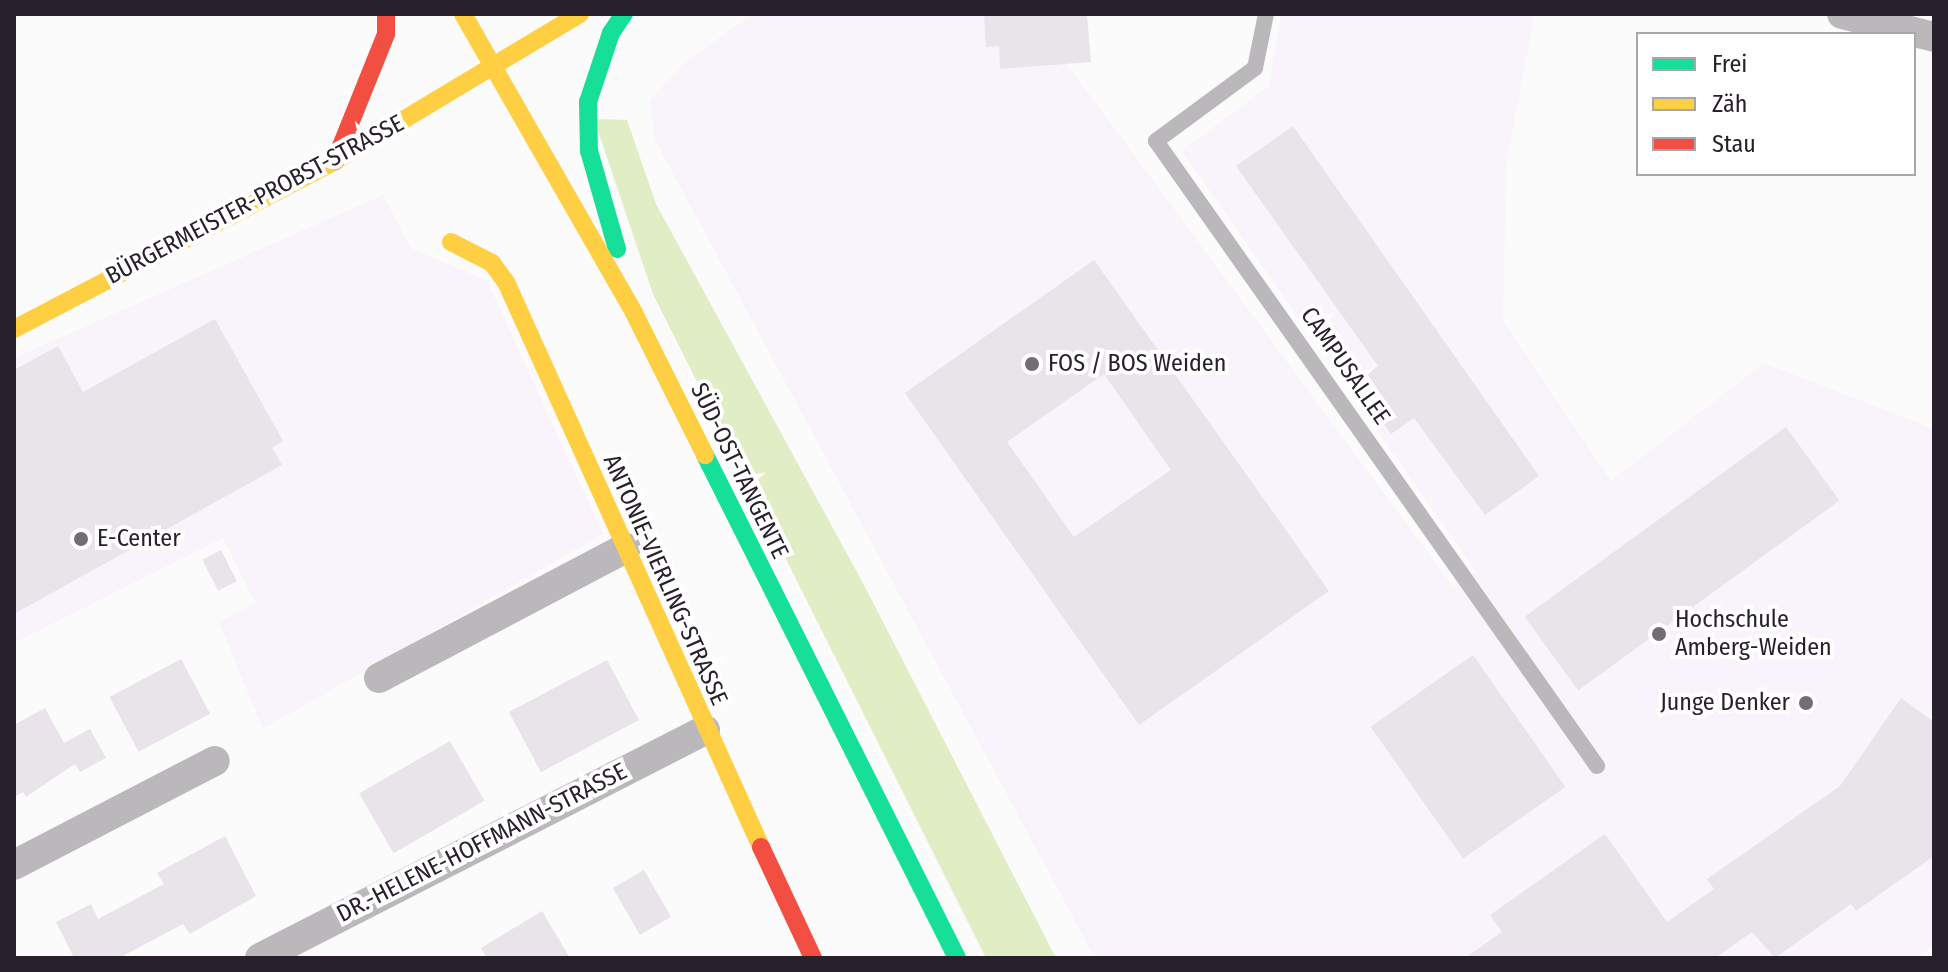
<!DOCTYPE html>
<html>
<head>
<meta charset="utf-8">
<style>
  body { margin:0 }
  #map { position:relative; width:1948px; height:972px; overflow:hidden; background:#fbfbfb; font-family:"Fira Sans Condensed",sans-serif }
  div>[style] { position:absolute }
  .built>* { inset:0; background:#f9f3fc }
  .green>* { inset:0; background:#e1edc5 }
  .building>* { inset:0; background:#e8e4ea; transform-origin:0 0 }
  .lane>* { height:16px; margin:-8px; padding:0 8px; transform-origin:8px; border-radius:8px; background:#bab8bb }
  .street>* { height:30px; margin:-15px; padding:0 15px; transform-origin:15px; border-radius:15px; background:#bab8bb }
  .fast>* { height:18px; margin:-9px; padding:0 9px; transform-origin:9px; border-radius:9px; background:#16e098 }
  .slow>* { height:18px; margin:-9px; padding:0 9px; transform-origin:9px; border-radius:9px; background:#ffcf43 }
  .jam>* { height:18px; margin:-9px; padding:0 9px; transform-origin:9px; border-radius:9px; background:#f24e42 }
  .dots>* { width:22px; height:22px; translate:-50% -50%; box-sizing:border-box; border:4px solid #fff; border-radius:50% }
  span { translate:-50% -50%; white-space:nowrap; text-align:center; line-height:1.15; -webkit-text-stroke:8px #fff; paint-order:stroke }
  .street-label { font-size:24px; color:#28212b }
  .poi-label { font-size:24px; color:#28212b }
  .left { translate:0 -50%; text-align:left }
  .right { translate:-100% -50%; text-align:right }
  .frame { position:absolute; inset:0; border:16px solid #28212b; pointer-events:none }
  .legend { position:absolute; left:1636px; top:32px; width:280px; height:144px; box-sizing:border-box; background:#fff; border:2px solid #a9a6aa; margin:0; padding:10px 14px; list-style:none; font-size:24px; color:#28212b }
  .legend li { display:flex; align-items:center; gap:16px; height:40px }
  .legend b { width:40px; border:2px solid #a9a6aa }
</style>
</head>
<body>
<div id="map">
  <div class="built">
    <div style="clip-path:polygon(753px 14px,1030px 14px,1454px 588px,1476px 572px,1182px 151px,1269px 86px,1281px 14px,1535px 14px,1506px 165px,1503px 321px,1611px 481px,1764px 363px,1934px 429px,1934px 946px,1917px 958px,1095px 958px,655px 140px,649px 101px,683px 64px)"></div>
    <div style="clip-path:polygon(383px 195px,411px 248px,487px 281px,603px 534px,263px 729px,219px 622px,255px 603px,223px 538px,14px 643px,14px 358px)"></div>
  </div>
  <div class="green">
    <div style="clip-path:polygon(594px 119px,627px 120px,656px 204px,864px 585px,1056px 958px,986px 958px,653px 294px)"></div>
  </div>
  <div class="building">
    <div style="clip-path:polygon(984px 14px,1087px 14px,1091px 62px,1000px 69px,999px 46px,986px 47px)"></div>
    <div style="clip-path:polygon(1293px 126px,1539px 476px,1485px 515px,1414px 418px,1391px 434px,1355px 382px,1378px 366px,1236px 166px)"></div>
    <div style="clip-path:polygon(evenodd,1094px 260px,1329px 591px,1139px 725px,905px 393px,1094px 260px,1104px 374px,1171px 470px,1074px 537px,1007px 442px,1104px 374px)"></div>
    <div style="clip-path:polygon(215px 319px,283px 441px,272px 448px,282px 465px,14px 614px,14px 370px,58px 346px,83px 392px)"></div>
    <div style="left:1786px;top:427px;width:91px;height:323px;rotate:54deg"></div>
    <div style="left:221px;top:550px;width:35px;height:21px;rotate:63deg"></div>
    <div style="left:1473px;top:655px;width:161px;height:125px;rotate:55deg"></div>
    <div style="left:181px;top:659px;width:62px;height:81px;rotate:62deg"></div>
    <div style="left:607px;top:660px;width:68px;height:111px;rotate:62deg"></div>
    <div style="clip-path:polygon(1901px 698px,1934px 722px,1934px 856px,1856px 911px,1851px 904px,1775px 958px,1752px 932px,1715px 958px,1465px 958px,1502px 932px,1490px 915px,1605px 834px,1667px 922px,1714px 889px,1707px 879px,1840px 786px)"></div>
    <div style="clip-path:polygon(45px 708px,64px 743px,90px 729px,106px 758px,80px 772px,75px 764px,26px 797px,23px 792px,14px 797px,14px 725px)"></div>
    <div style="left:450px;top:741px;width:69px;height:105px;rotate:60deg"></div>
    <div style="clip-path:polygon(225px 836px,256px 896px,190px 934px,183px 924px,119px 958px,74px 958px,56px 922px,91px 904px,98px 919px,164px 884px,157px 873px)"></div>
    <div style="left:644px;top:870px;width:54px;height:36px;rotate:60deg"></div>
    <div style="clip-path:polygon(542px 911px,570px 958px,487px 958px,481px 948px)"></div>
  </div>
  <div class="lane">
    <div style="left:1266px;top:14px;width:55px;rotate:101.5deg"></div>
    <div style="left:1255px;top:68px;width:123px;rotate:143.6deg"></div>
    <div style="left:1156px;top:141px;width:765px;rotate:54.79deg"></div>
  </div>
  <div class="street">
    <div style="left:1842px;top:14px;width:95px;rotate:14deg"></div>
    <div style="left:379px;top:678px;width:279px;rotate:-27.8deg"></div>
    <div style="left:14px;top:865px;width:226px;rotate:-27.4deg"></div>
    <div style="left:260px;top:958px;width:500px;rotate:-27.13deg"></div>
  </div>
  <div class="fast">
    <div style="left:617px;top:249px;width:102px;rotate:-105.9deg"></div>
    <div style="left:589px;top:151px;width:49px;rotate:-91.2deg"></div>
    <div style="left:588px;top:102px;width:73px;rotate:-71.6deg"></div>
    <div style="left:611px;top:33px;width:23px;rotate:-56deg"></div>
    <div style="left:705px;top:455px;width:563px;rotate:63.39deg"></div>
  </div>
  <div class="slow">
    <div style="left:463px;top:14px;width:344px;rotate:60.2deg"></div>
    <div style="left:634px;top:313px;width:159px;rotate:63.4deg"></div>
    <div style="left:451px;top:242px;width:46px;rotate:27.1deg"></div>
    <div style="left:492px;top:263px;width:24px;rotate:54deg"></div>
    <div style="left:506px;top:282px;width:620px;rotate:65.71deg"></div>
    <div style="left:14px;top:329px;width:362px;rotate:-27.6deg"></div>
    <div style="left:335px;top:161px;width:286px;rotate:-31deg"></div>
  </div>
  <div class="jam">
    <div style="left:335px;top:161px;width:137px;rotate:-68.1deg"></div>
    <div style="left:386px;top:34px;width:20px;rotate:-90deg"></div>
    <div style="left:761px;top:847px;width:123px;rotate:64.9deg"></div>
  </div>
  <div class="dots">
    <div style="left:1032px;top:364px;background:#726d74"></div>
    <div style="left:81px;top:539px;background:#726d74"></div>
    <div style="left:1659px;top:634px;background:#726d74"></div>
    <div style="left:1806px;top:703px;background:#726d74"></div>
  </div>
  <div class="street-label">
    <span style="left:255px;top:200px;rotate:-28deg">BÜRGERMEISTER-PROBST-STRASSE</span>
    <span style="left:1345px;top:366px;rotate:55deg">CAMPUSALLEE</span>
    <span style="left:739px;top:471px;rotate:64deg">SÜD-OST-TANGENTE</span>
    <span style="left:665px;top:580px;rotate:66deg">ANTONIE-VIERLING-STRASSE</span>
    <span style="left:482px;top:843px;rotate:-27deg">DR.-HELENE-HOFFMANN-STRASSE</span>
  </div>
  <div class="poi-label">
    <span class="left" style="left:1048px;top:364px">FOS / BOS Weiden</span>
    <span class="left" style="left:97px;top:539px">E-Center</span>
    <span class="left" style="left:1675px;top:634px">Hochschule<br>Amberg-Weiden</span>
    <span class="right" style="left:1790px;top:703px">Junge Denker</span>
  </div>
  <div class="frame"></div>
  <ul class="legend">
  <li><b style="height:10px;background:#16e098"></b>Frei</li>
  <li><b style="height:10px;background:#ffcf43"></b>Zäh</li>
  <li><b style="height:10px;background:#f24e42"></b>Stau</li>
  </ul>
</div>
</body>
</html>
